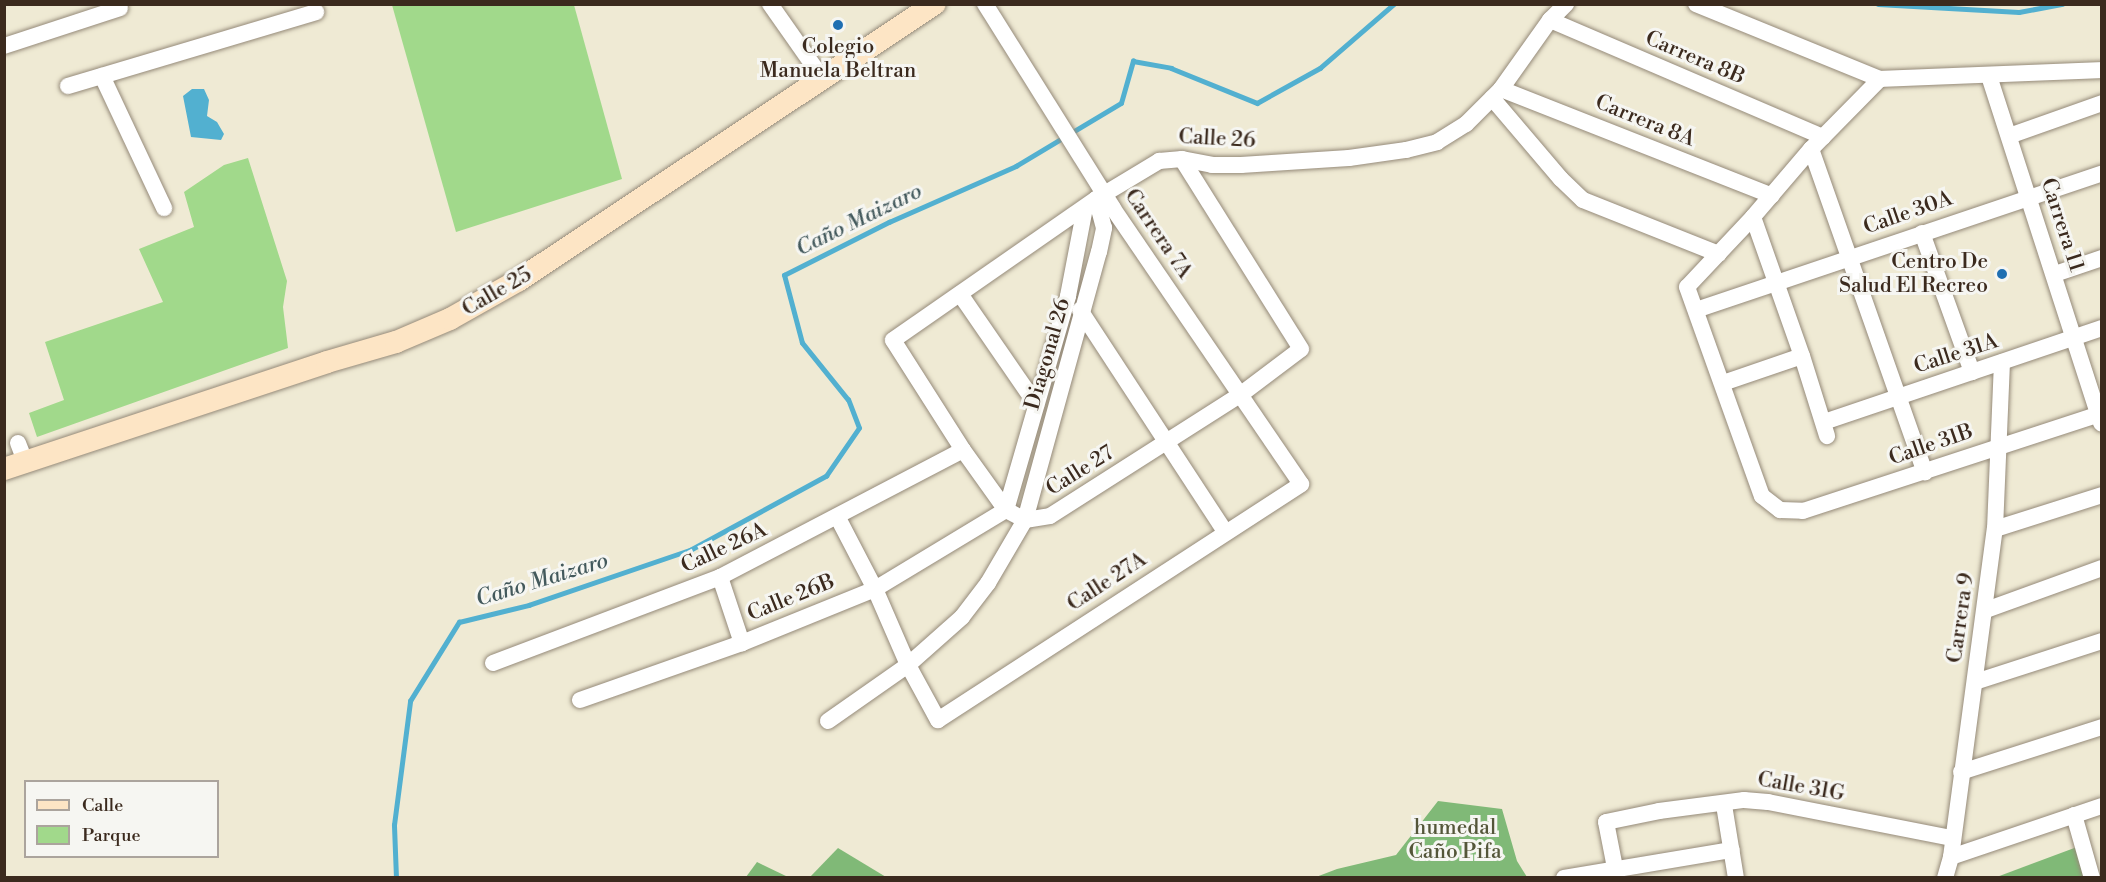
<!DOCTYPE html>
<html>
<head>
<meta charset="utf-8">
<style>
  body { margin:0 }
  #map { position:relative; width:2106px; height:882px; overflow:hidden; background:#efead4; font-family:"Libre Bodoni",serif }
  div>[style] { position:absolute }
  .green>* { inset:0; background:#a1d98b }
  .forest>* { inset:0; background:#80b977 }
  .water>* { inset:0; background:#52b0d0 }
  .stream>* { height:4.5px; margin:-2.25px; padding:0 2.25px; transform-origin:2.25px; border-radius:2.25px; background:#52b0d0 }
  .roads { filter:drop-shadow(0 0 2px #958a79) drop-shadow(0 0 2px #958a79) }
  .street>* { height:16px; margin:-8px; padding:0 8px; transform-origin:8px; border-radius:8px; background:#fff }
  .secondary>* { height:22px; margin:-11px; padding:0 11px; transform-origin:11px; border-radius:11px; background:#fde5c5 }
  .dots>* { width:16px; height:16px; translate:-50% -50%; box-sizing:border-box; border:3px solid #f6f6f2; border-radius:50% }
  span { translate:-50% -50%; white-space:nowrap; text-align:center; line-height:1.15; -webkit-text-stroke:6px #f6f6f2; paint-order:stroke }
  .poi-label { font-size:21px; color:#3b2a1e }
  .right { translate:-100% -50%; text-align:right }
  .street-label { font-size:21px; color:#3b2a1e }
  .park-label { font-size:21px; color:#545639 }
  .water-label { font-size:22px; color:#43595c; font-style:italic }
  .frame { position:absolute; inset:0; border:6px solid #3b2a1e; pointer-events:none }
  .legend { position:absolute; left:24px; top:780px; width:195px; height:78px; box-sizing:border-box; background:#f6f6f2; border:2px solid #aba49d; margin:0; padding:8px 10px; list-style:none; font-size:18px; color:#3b2a1e }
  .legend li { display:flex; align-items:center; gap:12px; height:30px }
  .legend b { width:30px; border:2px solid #aba49d }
</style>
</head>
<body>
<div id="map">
  <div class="green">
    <div style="clip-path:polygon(392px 5px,574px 5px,622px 179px,456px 232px)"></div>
    <div style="clip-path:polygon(248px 158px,287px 281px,283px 307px,288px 348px,37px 437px,29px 413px,64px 400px,45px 342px,163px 302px,139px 249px,194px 227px,184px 192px,224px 165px)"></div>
  </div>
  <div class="forest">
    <div style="clip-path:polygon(1438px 801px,1502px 809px,1517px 861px,1527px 877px,1316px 877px,1337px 869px,1396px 855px)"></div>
    <div style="clip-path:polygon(2077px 847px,2088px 878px,1994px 878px)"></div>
    <div style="clip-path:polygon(838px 848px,886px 877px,810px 877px)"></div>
    <div style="clip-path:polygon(757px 862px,788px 877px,746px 877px)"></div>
  </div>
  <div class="water">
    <div style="clip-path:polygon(192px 89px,204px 89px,209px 100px,207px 116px,217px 122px,224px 134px,221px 140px,191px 137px,183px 96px)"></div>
  </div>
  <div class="stream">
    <div style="left:1878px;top:4px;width:141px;rotate:3.2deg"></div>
    <div style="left:2019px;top:12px;width:44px;rotate:-10.5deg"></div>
    <div style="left:1071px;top:133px;width:58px;rotate:-31deg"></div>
    <div style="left:1121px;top:103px;width:44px;rotate:-74.1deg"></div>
    <div style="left:1133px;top:61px;width:39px;rotate:10deg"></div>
    <div style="left:1171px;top:68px;width:93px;rotate:22.1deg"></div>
    <div style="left:1257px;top:103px;width:72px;rotate:-29.1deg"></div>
    <div style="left:1320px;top:68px;width:98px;rotate:-40.9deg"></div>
    <div style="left:396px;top:878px;width:53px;rotate:-92.2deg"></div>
    <div style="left:394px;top:825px;width:125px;rotate:-82.6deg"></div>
    <div style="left:410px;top:701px;width:93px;rotate:-58.2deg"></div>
    <div style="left:459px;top:622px;width:72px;rotate:-13.7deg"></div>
    <div style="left:529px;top:605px;width:170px;rotate:-18.9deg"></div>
    <div style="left:690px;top:550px;width:155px;rotate:-28.6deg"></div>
    <div style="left:826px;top:476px;width:58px;rotate:-55.5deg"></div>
    <div style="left:859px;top:428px;width:30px;rotate:-111deg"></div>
    <div style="left:848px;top:400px;width:73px;rotate:-128.9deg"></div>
    <div style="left:802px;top:343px;width:70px;rotate:-104.8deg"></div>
    <div style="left:784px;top:275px;width:118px;rotate:-26.8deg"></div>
    <div style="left:889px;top:222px;width:139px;rotate:-23.8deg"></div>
    <div style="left:1016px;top:166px;width:56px;rotate:-31.1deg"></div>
  </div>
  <div class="roads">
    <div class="street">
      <div style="left:770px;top:4px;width:90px;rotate:54.9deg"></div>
      <div style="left:1696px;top:4px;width:199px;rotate:22.2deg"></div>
      <div style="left:1880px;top:79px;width:222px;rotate:-2.3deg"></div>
      <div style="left:1550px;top:20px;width:297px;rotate:23.2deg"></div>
      <div style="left:4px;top:46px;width:122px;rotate:-18.1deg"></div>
      <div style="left:102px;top:76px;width:146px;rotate:64.8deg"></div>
      <div style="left:1989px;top:76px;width:365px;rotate:72.1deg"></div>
      <div style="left:1880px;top:79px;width:98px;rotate:134.6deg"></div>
      <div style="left:1811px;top:149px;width:89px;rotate:130.5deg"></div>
      <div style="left:1753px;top:217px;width:96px;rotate:133.3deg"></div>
      <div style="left:1687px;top:287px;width:222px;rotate:70.3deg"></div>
      <div style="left:1762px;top:496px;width:23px;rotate:38deg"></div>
      <div style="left:1780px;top:510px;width:23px;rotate:2deg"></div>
      <div style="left:1803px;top:511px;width:315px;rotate:-18.1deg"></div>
      <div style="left:68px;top:86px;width:259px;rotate:-16.6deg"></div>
      <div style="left:1501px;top:89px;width:291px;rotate:21.5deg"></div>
      <div style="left:1492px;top:98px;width:106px;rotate:49.6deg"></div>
      <div style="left:1561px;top:179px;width:30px;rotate:44deg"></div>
      <div style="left:1583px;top:200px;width:146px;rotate:21.7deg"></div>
      <div style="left:2009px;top:136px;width:99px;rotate:-19.5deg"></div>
      <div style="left:1811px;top:149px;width:343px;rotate:70.6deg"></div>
      <div style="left:1753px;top:217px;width:147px;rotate:70.6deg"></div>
      <div style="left:1802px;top:356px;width:84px;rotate:72.6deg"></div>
      <div style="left:1922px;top:233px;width:148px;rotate:70.2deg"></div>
      <div style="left:2055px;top:274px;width:50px;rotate:-18.8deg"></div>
      <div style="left:960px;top:294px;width:134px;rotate:55.4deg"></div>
      <div style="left:1080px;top:310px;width:265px;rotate:56.8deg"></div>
      <div style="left:1696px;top:310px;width:428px;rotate:-18.6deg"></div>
      <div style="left:1723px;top:383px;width:83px;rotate:-18.9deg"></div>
      <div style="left:1824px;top:422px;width:293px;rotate:-18.7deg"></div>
      <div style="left:18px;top:443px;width:19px;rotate:69deg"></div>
      <div style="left:838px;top:518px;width:80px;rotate:62.5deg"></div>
      <div style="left:875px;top:589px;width:83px;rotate:66.5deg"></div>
      <div style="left:908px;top:665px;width:63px;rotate:61.4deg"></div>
      <div style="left:938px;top:720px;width:433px;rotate:-33deg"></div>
      <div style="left:1301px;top:484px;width:334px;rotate:-124.3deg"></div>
      <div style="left:1113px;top:208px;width:241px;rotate:-122.1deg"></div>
      <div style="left:1025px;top:520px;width:21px;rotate:-152deg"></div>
      <div style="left:1006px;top:510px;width:74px;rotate:-125.6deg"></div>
      <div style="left:963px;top:450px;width:130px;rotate:-122.5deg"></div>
      <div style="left:893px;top:340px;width:247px;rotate:-34.8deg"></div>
      <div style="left:1096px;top:199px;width:74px;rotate:-31.1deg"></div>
      <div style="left:1159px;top:161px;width:23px;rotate:-5deg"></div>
      <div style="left:1182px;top:159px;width:31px;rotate:11deg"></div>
      <div style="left:1212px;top:165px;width:29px"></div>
      <div style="left:1241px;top:165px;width:108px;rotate:-3.7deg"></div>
      <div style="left:1349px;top:158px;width:58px;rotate:-8deg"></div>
      <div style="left:1406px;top:150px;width:32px;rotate:-14deg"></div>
      <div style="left:1437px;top:142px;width:34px;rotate:-32deg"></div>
      <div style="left:1466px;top:124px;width:49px;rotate:-45deg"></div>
      <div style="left:1501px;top:89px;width:85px;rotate:-54.6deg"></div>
      <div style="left:1550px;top:20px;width:23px;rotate:-45deg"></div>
      <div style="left:1025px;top:520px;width:25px;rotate:-9deg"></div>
      <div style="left:1050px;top:516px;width:225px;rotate:-32.5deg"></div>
      <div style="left:1240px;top:395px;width:76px;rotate:-37deg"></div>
      <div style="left:1301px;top:349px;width:224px;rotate:-122.1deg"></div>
      <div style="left:1995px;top:529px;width:112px;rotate:-17.6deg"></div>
      <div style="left:720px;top:577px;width:70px;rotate:71.6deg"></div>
      <div style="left:1986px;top:610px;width:123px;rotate:-19.9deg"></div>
      <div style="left:493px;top:663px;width:243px;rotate:-20.7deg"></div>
      <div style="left:720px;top:577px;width:274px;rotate:-27.6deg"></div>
      <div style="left:1975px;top:682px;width:133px;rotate:-17.9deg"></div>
      <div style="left:580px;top:700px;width:172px;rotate:-19.4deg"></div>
      <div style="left:742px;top:643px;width:144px;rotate:-22.1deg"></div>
      <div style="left:875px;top:589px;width:153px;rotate:-31.1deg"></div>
      <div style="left:1006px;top:510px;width:223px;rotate:-73.8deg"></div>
      <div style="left:1068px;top:296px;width:90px;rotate:-79.1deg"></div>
      <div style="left:828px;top:721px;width:98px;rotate:-35deg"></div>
      <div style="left:908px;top:665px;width:72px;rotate:-41.6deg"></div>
      <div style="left:962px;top:617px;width:43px;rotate:-52.6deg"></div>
      <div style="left:988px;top:583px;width:73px;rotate:-59.6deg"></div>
      <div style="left:1025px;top:520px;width:278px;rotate:-74.6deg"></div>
      <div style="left:1099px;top:252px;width:25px;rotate:-78deg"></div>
      <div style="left:1104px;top:228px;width:30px;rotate:-105deg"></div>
      <div style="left:1961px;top:772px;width:148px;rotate:-17.7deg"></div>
      <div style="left:1724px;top:805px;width:74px;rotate:80.7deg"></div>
      <div style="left:2074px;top:815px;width:66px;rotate:74.1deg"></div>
      <div style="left:1951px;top:857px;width:159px;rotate:-18.7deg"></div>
      <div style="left:1564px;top:878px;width:170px;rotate:-9.5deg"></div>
      <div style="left:1617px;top:878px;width:57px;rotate:-101.1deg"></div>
      <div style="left:1606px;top:822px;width:54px;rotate:-11.7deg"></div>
      <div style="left:1659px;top:811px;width:86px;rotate:-7.4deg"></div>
      <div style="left:1744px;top:800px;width:24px;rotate:5deg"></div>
      <div style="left:1768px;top:802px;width:187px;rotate:11.1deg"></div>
      <div style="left:1945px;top:878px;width:22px;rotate:-74deg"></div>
      <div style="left:1951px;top:857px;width:331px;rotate:-82.4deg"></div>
      <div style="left:1995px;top:529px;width:167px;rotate:-87.6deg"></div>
    </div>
    <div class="secondary">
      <div style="left:4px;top:469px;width:340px;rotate:-18.3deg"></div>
      <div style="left:327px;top:362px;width:72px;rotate:-16.2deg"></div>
      <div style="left:396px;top:342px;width:59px;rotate:-23.1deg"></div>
      <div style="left:450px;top:319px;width:79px;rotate:-29.5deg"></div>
      <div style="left:519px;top:280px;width:499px;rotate:-33.6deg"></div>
    </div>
  </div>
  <div class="dots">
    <div style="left:838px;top:25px;background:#1f6fb2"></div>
    <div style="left:2002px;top:274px;background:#1f6fb2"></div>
  </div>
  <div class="poi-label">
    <span style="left:838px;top:59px">Colegio<br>Manuela Beltran</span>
    <span class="right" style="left:1988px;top:274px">Centro De<br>Salud El Recreo</span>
  </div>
  <div class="street-label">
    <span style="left:1695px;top:58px;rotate:23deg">Carrera 8B</span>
    <span style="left:1645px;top:121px;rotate:22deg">Carrera 8A</span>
    <span style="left:1217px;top:139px;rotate:3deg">Calle 26</span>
    <span style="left:1908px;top:213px;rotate:-19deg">Calle 30A</span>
    <span style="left:2062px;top:225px;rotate:72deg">Carrera 11</span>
    <span style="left:1158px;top:234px;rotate:56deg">Carrera 7A</span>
    <span style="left:497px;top:292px;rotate:-30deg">Calle 25</span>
    <span style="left:1048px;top:354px;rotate:-74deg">Diagonal 26</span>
    <span style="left:1956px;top:354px;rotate:-18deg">Calle 31A</span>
    <span style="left:1931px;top:445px;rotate:-19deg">Calle 31B</span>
    <span style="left:1080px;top:471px;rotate:-32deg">Calle 27</span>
    <span style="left:724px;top:548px;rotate:-25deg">Calle 26A</span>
    <span style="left:1107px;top:582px;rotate:-33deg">Calle 27A</span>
    <span style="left:791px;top:598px;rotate:-22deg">Calle 26B</span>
    <span style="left:1961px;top:618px;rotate:-82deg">Carrera 9</span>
    <span style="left:1801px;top:787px;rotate:10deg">Calle 31G</span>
  </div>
  <div class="park-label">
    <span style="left:1455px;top:840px">humedal<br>Caño Pifa</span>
  </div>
  <div class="water-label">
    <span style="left:859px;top:220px;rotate:-26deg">Caño Maizaro</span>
    <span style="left:542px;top:580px;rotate:-17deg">Caño Maizaro</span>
  </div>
  <div class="frame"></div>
  <ul class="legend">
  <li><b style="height:8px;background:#fde5c5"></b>Calle</li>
  <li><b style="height:16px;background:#a1d98b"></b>Parque</li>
  </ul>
</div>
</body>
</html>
